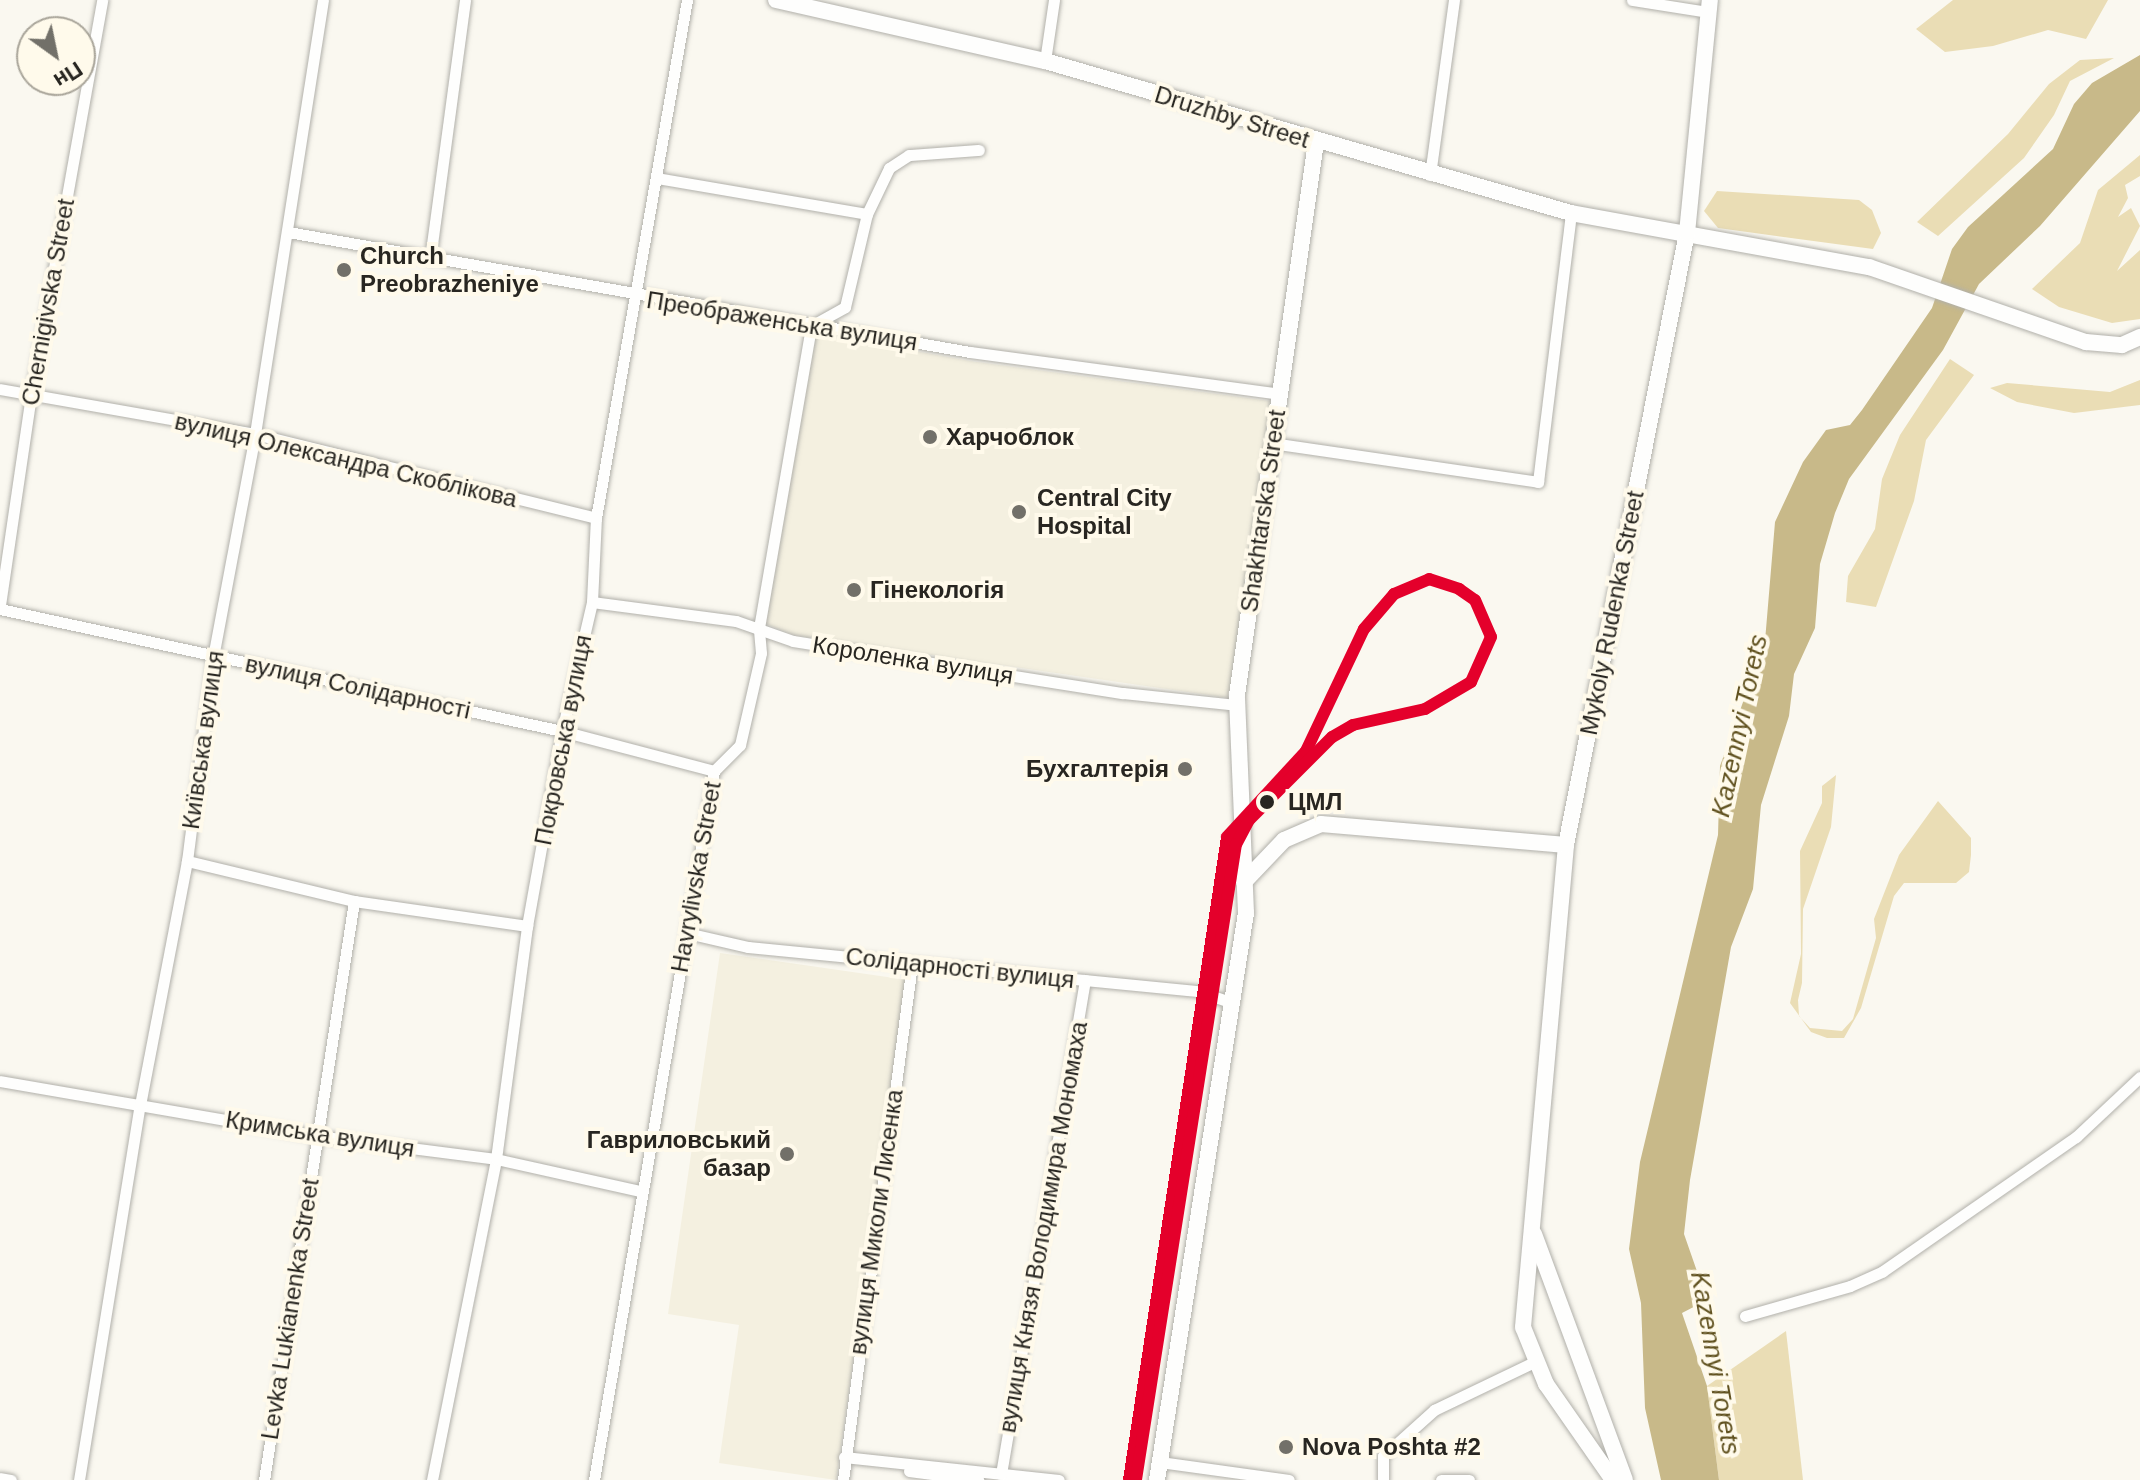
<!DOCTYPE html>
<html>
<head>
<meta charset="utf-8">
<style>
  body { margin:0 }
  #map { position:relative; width:2140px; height:1480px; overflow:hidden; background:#faf8f0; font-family:Helvetica,sans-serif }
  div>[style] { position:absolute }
  .built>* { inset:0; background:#f4f0e0 }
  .forest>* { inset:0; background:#eaddb5 }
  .water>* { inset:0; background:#c8b989 }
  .roads { filter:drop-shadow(0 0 2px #b1b0aa) drop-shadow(0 0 2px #b1b0aa) }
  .street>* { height:11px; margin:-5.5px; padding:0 5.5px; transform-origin:5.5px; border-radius:5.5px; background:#fefefd }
  .secondary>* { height:16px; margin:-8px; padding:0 8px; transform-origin:8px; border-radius:8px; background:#fefefd }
  .tram-1>* { height:12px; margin:-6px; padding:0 6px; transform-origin:6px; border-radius:6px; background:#e4002b }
  .dots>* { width:22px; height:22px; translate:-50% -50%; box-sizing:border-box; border:4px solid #fffaeb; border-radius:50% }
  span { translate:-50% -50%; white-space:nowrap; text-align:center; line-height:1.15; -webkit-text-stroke:8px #fffaeb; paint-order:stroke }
  .street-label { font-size:24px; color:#282621 }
  .poi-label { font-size:24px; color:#282621; font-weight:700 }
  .left { translate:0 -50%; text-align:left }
  .right { translate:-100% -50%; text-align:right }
  .stop-label { font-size:24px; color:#282621; font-weight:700 }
  .water-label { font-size:26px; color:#60511f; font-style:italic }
  .north { position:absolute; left:16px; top:16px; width:80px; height:80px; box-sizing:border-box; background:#fffaeb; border:2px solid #a9a59a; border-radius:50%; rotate:147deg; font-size:22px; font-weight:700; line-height:32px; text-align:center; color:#282621 }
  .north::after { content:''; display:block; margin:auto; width:28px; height:36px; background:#727069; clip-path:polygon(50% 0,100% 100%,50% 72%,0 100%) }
</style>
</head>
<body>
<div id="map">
  <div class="built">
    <div style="clip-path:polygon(816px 333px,970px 361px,1270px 401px,1229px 698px,793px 635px,764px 623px)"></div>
    <div style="clip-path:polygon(720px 953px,908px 980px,836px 1480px,719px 1463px,739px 1325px,668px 1314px)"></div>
  </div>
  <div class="forest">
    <div style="clip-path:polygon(1953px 0,2108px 0,2086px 39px,2048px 30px,1993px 46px,1945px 52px,1916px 29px)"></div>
    <div style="clip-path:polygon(2114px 58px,2070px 81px,2054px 115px,2024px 158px,1938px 236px,1917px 222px,2008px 134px,2049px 84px,2080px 60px)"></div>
    <div style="clip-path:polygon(2140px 155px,2140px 176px,2125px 185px,2128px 198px,2118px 217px,2131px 208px,2140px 226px,2117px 271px,2140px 250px,2140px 319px,2112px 323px,2059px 307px,2032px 289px,2080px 243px,2098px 190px)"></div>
    <div style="clip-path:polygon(1717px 191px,1859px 200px,1872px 210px,1881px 233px,1873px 249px,1718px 228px,1704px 211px)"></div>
    <div style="clip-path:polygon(1950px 359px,1974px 375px,1926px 440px,1914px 501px,1876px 607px,1846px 602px,1848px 576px,1875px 529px,1882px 479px,1900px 435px)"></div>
    <div style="clip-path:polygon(2140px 380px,2140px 405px,2074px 413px,2017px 402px,1990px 388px,2007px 383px,2110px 392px)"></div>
    <div style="clip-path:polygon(1836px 775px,1831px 827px,1803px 909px,1802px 983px,1798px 1000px,1799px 1016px,1810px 1028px,1842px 1031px,1853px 1019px,1876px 938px,1874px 919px,1899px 855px,1938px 801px,1971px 838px,1971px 855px,1969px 872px,1956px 883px,1904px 883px,1894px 896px,1861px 1008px,1844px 1038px,1827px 1038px,1811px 1032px,1790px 1003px,1801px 954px,1800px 851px,1822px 803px,1822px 786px)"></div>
    <div style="clip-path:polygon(1786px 1331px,1803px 1480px,1719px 1480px,1707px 1386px)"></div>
  </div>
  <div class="water">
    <div style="clip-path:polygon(2140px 55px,2140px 111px,2040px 226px,1979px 284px,1943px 350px,1849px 479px,1835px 513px,1820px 564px,1815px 628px,1794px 674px,1789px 716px,1761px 805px,1753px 889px,1731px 947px,1690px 1180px,1684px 1234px,1707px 1300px,1682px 1313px,1707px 1386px,1719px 1480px,1661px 1480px,1645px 1408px,1641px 1303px,1629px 1249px,1640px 1162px,1718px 835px,1720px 766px,1765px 641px,1775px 522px,1803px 462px,1826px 430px,1850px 425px,1862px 410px,1932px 308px,1952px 249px,1968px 227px,2053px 149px,2074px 104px,2092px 83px)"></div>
  </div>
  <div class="roads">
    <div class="street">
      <div style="left:1632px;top:0;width:77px;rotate:9deg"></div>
      <div style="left:1045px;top:61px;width:62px;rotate:-81.6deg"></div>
      <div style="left:1430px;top:175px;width:177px;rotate:-82.2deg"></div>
      <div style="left:657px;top:178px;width:213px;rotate:9.7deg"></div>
      <div style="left:288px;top:232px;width:692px;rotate:9.98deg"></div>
      <div style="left:970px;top:352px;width:312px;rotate:7.7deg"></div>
      <div style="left:430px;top:259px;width:261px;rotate:-82.3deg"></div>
      <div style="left:0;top:389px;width:259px;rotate:10deg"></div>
      <div style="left:255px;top:434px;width:351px;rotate:13.8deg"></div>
      <div style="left:1272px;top:443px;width:269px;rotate:8.3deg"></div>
      <div style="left:1538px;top:482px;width:271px;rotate:-83deg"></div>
      <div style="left:592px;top:602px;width:145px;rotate:7.5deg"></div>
      <div style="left:736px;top:621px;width:60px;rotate:19.3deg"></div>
      <div style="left:793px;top:641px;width:334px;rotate:9deg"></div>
      <div style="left:1123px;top:693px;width:116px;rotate:6deg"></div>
      <div style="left:0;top:605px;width:211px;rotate:-81.6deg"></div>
      <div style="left:31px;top:396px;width:402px;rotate:-79.8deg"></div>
      <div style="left:0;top:609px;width:575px;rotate:12.25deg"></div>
      <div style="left:562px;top:731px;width:157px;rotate:14.7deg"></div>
      <div style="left:187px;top:861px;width:172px;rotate:13.5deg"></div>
      <div style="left:354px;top:901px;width:175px;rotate:8.2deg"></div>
      <div style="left:687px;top:933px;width:63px;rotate:12.9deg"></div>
      <div style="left:748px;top:947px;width:452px;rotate:5.6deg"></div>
      <div style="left:1198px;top:991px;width:36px;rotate:19deg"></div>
      <div style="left:0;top:1081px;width:322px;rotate:9.8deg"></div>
      <div style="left:317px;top:1136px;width:180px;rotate:7.3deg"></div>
      <div style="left:496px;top:1159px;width:148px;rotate:12.5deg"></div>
      <div style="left:1745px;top:1316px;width:109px;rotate:-15.9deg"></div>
      <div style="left:1850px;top:1286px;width:36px;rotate:-24deg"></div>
      <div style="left:1883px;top:1271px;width:235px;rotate:-34.8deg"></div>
      <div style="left:2076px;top:1137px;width:88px;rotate:-43.2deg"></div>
      <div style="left:844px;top:1457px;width:216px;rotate:6.1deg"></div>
      <div style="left:1160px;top:1462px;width:130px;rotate:7.9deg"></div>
      <div style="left:909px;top:1471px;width:70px;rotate:7.4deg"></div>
      <div style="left:1001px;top:1474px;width:501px;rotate:-80.35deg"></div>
      <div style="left:0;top:1478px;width:11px;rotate:10deg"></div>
      <div style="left:79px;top:1480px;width:380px;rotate:-80.8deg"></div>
      <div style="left:140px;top:1105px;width:248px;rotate:-79.1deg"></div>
      <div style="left:187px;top:861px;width:206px;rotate:-82.7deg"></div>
      <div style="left:213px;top:657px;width:227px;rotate:-79.3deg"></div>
      <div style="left:255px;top:434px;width:439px;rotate:-81.1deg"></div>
      <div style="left:264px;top:1480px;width:586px;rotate:-81.16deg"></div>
      <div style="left:432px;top:1480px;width:327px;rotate:-78.7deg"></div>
      <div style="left:496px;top:1159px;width:235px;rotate:-82.4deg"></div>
      <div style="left:527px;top:926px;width:198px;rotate:-79.8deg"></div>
      <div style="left:562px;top:731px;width:132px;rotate:-76.9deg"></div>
      <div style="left:592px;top:602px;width:84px;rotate:-87.3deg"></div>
      <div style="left:596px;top:518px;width:526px;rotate:-80.04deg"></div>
      <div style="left:594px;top:1480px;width:719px;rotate:-80.39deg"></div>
      <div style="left:714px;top:771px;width:37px;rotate:-45deg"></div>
      <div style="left:740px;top:745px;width:94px;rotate:-77.1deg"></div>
      <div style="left:761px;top:653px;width:25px;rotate:-95deg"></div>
      <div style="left:759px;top:628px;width:306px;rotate:-80.2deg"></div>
      <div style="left:811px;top:326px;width:39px;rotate:-29deg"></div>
      <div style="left:845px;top:307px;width:96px;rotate:-76.7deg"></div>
      <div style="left:867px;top:214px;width:51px;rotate:-64.4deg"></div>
      <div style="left:889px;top:168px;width:24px;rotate:-33deg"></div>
      <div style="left:909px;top:155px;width:70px;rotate:-4.1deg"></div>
      <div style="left:843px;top:1480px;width:521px;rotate:-82.38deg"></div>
      <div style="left:1383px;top:1480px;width:24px;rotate:-90deg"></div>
      <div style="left:1383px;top:1456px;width:69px;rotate:-42deg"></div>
      <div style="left:1434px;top:1410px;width:111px;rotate:-25.6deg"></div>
      <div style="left:1441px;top:1480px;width:28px"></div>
    </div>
    <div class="secondary">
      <div style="left:776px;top:0;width:276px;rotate:12.8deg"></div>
      <div style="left:1045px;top:61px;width:548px;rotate:16.12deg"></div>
      <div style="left:1571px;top:213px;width:303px;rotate:10.3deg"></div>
      <div style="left:1869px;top:267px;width:230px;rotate:19.1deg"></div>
      <div style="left:2086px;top:342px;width:36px;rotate:5deg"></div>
      <div style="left:2122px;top:345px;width:20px;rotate:-24deg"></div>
      <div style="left:1244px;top:882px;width:58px;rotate:-46.4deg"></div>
      <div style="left:1284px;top:840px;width:40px;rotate:-23.4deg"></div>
      <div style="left:1321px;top:824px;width:246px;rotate:4.9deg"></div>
      <div style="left:1534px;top:1234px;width:262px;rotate:69.7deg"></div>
      <div style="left:1157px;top:1480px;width:574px;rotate:-81.08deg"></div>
      <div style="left:1246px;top:913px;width:218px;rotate:-92.4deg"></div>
      <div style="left:1237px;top:695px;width:559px;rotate:-81.87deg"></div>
      <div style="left:1613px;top:1480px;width:117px;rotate:-124.9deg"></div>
      <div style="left:1546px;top:1384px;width:61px;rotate:-112deg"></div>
      <div style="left:1523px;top:1327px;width:484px;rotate:-84.9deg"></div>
      <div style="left:1566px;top:845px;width:624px;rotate:-78.82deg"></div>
      <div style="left:1687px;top:233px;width:234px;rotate:-84.4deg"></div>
    </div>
  </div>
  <div class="tram-1">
    <div style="left:1129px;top:1480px;width:650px;rotate:-81.33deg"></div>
    <div style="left:1227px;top:837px;width:117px;rotate:-47.4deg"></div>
    <div style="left:1306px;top:751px;width:135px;rotate:-64.6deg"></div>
    <div style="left:1364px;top:629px;width:46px;rotate:-49.4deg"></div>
    <div style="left:1394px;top:594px;width:38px;rotate:-23deg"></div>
    <div style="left:1429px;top:579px;width:32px;rotate:18deg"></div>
    <div style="left:1459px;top:589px;width:19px;rotate:35deg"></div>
    <div style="left:1475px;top:600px;width:40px;rotate:66.6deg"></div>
    <div style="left:1491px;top:637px;width:49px;rotate:114deg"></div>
    <div style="left:1471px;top:682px;width:53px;rotate:149.6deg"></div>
    <div style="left:1425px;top:709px;width:74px;rotate:167.5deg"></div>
    <div style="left:1353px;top:725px;width:24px;rotate:150deg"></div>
    <div style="left:1332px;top:737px;width:117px;rotate:135deg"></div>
    <div style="left:1249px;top:820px;width:27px;rotate:118deg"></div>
    <div style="left:1236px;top:844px;width:644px;rotate:98.94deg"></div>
  </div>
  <div class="dots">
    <div style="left:344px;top:270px;background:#727069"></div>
    <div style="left:930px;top:437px;background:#727069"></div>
    <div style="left:1019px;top:512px;background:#727069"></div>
    <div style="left:854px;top:590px;background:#727069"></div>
    <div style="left:1185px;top:769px;background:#727069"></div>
    <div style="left:1267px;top:802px;background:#282621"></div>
    <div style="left:787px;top:1154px;background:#727069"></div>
    <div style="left:1286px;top:1447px;background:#727069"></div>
  </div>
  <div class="street-label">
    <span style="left:1232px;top:117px;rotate:17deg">Druzhby Street</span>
    <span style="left:48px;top:302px;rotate:-80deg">Chernigivska Street</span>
    <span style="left:782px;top:321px;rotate:9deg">Преображенська вулиця</span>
    <span style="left:346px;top:460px;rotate:13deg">вулиця Олександра Скоблікова</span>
    <span style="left:1263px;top:511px;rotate:-82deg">Shakhtarska Street</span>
    <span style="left:1612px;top:613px;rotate:-79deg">Mykoly Rudenka Street</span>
    <span style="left:913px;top:660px;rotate:9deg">Короленка вулиця</span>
    <span style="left:358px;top:687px;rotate:12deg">вулиця Солідарності</span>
    <span style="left:203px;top:740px;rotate:-82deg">Київська вулиця</span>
    <span style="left:563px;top:740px;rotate:-79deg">Покровська вулиця</span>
    <span style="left:696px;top:877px;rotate:-80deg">Havrylivska Street</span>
    <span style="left:960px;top:968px;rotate:6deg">Солідарності вулиця</span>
    <span style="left:320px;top:1134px;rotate:9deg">Кримська вулиця</span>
    <span style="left:876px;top:1222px;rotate:-82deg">вулиця Миколи Лисенка</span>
    <span style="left:1043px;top:1227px;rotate:-80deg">вулиця Князя Володимира Мономаха</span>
    <span style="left:290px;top:1309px;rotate:-81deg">Levka Lukianenka Street</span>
  </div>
  <div class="poi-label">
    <span class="left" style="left:360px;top:270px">Church<br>Preobrazheniye</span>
    <span class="left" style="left:946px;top:437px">Харчоблок</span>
    <span class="left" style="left:1037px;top:512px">Central City<br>Hospital</span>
    <span class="left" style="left:870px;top:590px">Гінекологія</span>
    <span class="right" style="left:1169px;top:769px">Бухгалтерія</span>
    <span class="right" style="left:771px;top:1154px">Гавриловський<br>базар</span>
    <span class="left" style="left:1302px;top:1447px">Nova Poshta #2</span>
  </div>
  <div class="stop-label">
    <span class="left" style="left:1288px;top:802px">ЦМЛ</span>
  </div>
  <div class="water-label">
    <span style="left:1740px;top:726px;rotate:-78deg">Kazennyi Torets</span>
    <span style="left:1715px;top:1363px;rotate:80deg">Kazennyi Torets</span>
  </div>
  <div class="north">Пн</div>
</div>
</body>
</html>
